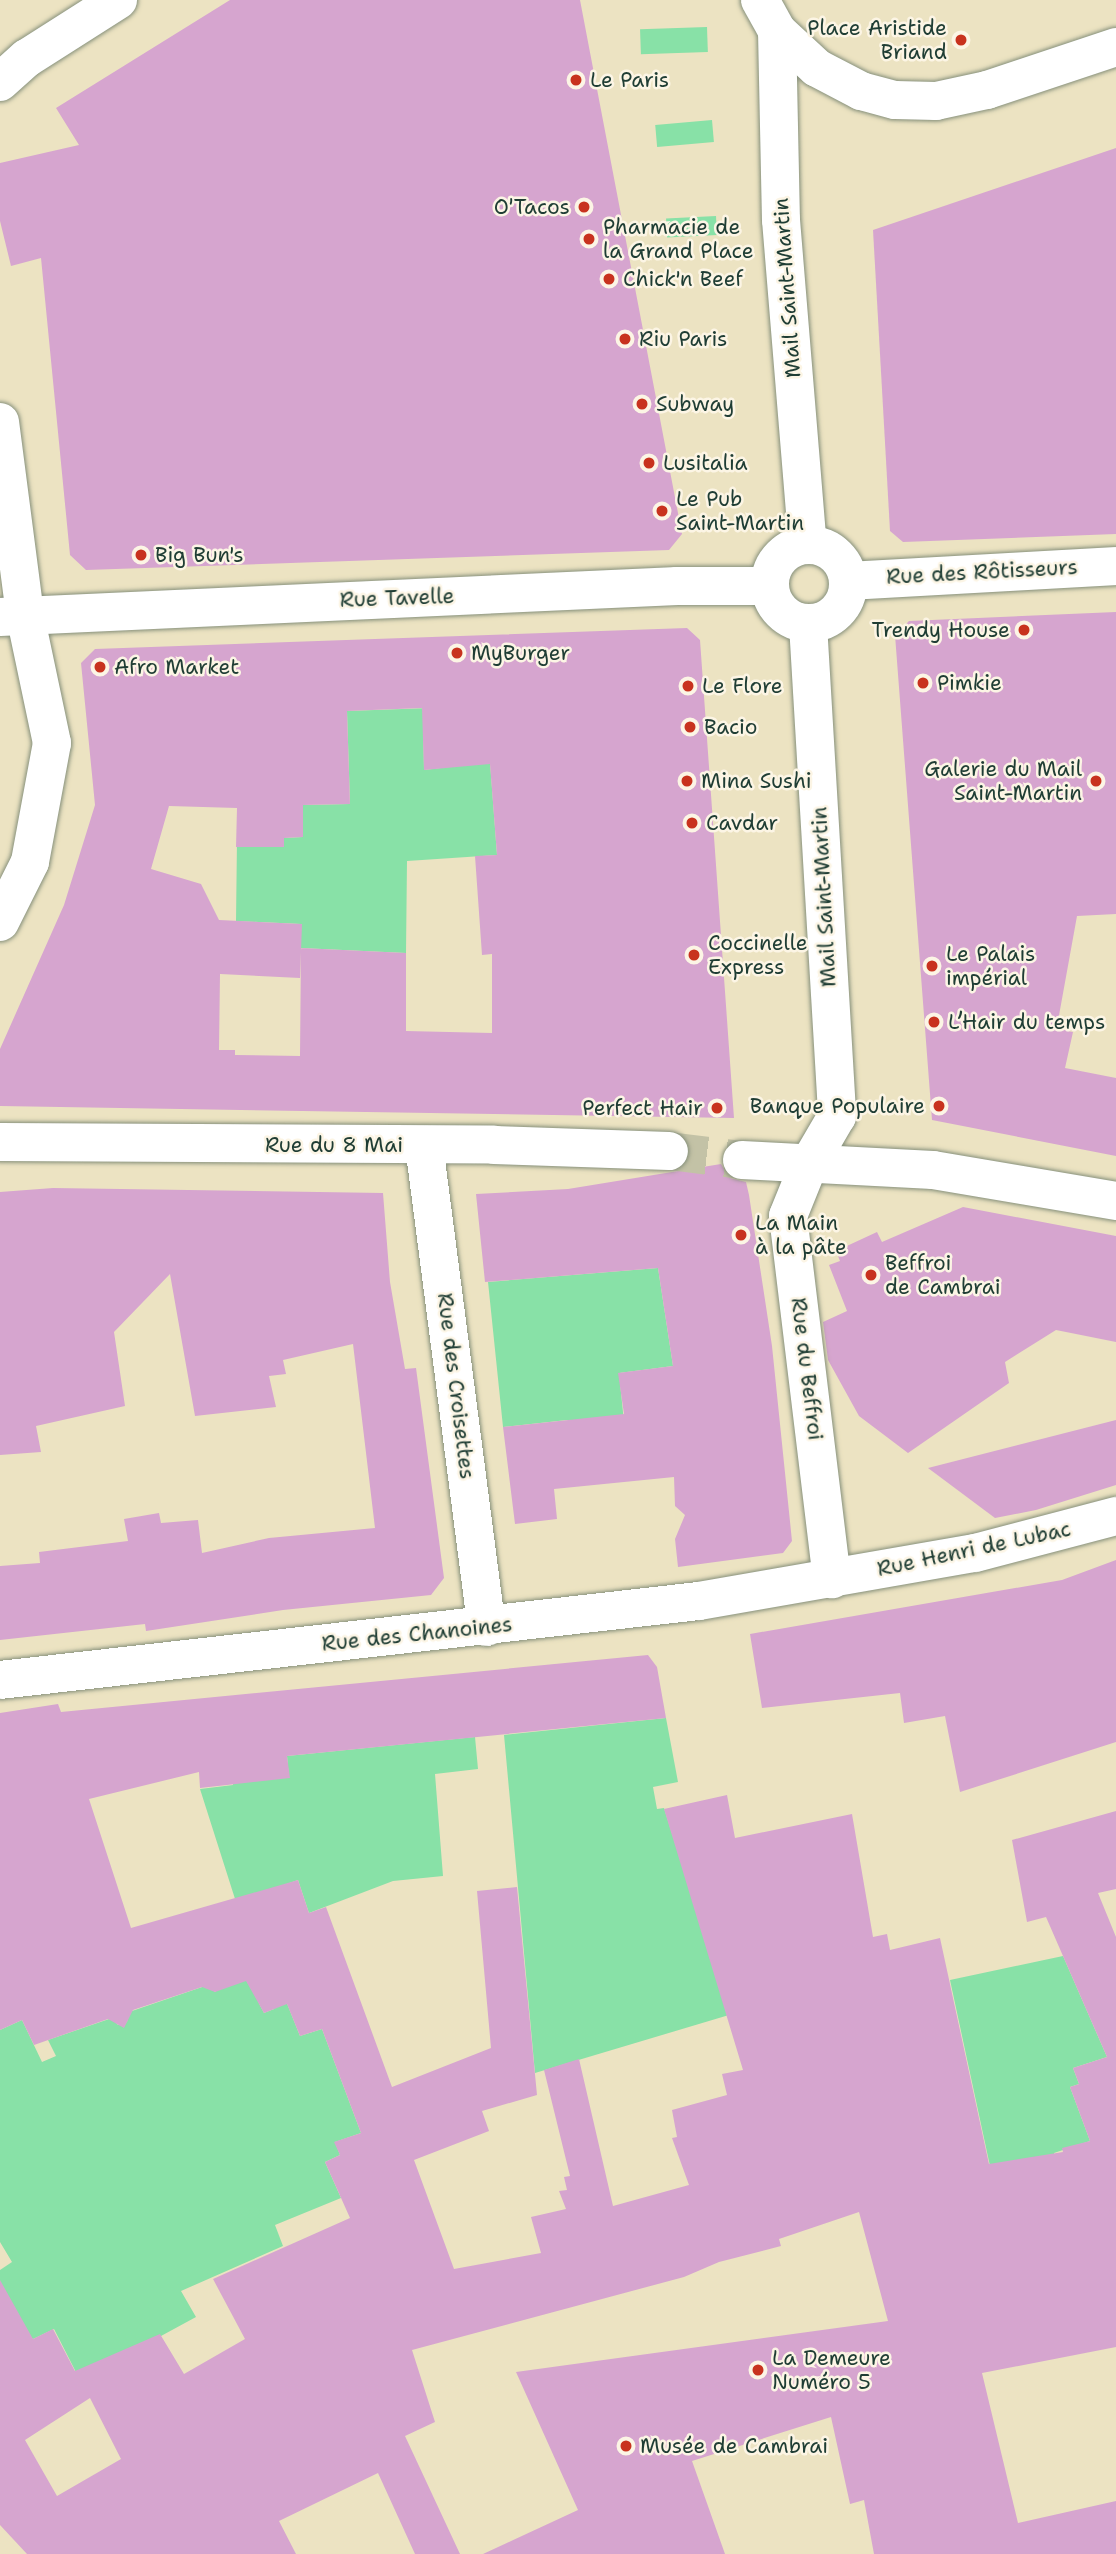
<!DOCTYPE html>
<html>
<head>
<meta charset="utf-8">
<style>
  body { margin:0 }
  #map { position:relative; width:1116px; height:2554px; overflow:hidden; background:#ece3c2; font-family:"Shantell Sans",sans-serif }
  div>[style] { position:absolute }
  .green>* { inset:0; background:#88e1a7; transform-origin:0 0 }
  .building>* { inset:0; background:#d6a5cf }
  .minor-tunnel>* { height:38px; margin-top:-19px; transform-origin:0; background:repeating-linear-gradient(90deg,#c3c2a6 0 38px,transparent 0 57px) }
  .roads { filter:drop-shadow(0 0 2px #86907b) drop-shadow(0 0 2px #86907b) }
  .minor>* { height:38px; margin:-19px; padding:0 19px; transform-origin:19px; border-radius:19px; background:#fff }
  .minor>.ring { margin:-19px; padding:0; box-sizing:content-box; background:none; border:38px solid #fff; border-radius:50% }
  .dots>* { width:19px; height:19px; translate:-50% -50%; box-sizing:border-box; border:4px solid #fcf5e5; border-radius:50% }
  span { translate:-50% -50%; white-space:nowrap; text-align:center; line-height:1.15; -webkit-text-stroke:5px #fcf5e5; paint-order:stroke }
  .poi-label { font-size:21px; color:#1f3d34 }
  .right { translate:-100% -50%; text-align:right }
  .left { translate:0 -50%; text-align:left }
  .street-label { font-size:21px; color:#1f3d34 }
</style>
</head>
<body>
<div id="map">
  <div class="green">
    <div style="left:707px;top:27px;width:25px;height:67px;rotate:88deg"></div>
    <div style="left:712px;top:120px;width:22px;height:57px;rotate:85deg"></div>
    <div style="left:716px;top:216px;width:19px;height:50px;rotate:87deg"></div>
    <div style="clip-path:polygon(430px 708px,423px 720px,424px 770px,490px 762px,497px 855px,407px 861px,406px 953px,301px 948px,301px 924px,236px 921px,237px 839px,284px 847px,284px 838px,303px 837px,303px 805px,350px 804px,347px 711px)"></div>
    <div style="clip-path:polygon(658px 1268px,673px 1366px,619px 1373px,624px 1422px,567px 1420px,503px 1427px,488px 1282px)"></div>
    <div style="clip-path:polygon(666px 1718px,678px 1782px,653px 1787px,657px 1809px,664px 1808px,729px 2015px,535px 2073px,504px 1735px)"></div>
    <div style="clip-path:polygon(475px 1737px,478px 1769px,435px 1774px,443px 1876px,393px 1881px,309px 1913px,298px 1880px,236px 1902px,200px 1789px,233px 1785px,231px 1762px,289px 1778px,287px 1756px)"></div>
    <div style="clip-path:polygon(1063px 1956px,1107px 2057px,1073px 2068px,1079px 2084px,1070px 2087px,1090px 2141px,1054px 2153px,1057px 2165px,990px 2166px,950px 1980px)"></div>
    <div style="clip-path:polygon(243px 1972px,264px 2013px,274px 2009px,268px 1995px,282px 1991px,300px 2036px,322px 2029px,361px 2133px,335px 2142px,340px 2155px,325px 2162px,341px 2198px,275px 2225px,283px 2246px,181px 2291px,196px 2317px,80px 2380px,54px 2329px,33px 2339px,0 2324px,0 2270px,12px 2262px,0 2242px,0 2030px,22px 2020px,42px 2062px,56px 2056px,48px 2040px,112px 2018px,118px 2025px,127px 2022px,129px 2012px,208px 1985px,215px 1992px)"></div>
  </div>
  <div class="building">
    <div style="clip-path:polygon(230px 0,580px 0,682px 534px,669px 550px,86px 570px,70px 555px,41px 258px,11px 266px,0 221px,0 163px,79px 145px,56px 108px)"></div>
    <div style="clip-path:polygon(1116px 148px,1116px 534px,903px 542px,890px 531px,873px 230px)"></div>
    <div style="clip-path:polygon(1116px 612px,1116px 914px,1077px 916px,1058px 1021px,1069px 1022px,1067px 1031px,1073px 1032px,1065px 1068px,1116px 1078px,1116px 1156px,932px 1120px,895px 635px,909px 621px)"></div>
    <div style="clip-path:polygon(evenodd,687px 628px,700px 640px,734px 1118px,0 1106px,0 1049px,64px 905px,95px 805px,81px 663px,95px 649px,687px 628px,422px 708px,424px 770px,490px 764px,497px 855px,475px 856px,482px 955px,492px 954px,492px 1033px,406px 1031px,406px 953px,301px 948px,300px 1056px,235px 1055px,235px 1050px,219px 1050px,220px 974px,300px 978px,302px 924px,219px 920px,201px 884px,151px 869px,169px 806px,237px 808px,236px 847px,284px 847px,284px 838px,303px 837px,303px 805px,350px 804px,347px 711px,422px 708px)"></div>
    <div style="clip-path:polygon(721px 1164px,730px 1178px,746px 1182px,749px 1195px,772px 1346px,792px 1541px,783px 1553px,678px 1567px,675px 1539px,685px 1515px,675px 1506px,674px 1477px,554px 1489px,557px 1519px,515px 1524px,503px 1427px,624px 1414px,618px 1373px,673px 1366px,658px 1268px,485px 1282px,476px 1194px,568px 1189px)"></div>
    <div style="clip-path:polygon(53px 1188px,383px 1193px,390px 1282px,405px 1369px,416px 1368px,444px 1578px,431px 1595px,283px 1610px,146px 1631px,145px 1624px,0 1640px,0 1566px,40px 1563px,39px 1552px,128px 1541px,124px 1519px,159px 1513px,161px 1523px,198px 1520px,202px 1553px,269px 1538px,375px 1528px,353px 1344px,283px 1360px,286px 1374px,269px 1376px,276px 1407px,195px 1416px,170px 1274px,114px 1332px,125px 1406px,36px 1426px,41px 1452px,0 1455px,0 1192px)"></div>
    <div style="clip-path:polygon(963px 1207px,1116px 1236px,1116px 1342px,1056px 1330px,1005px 1362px,1009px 1383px,908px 1453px,859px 1416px,828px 1360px,823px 1322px,847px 1311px,829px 1265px,840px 1261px,836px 1251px,877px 1232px,882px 1242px)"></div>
    <div style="clip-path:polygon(1116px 1420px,1116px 1485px,1036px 1510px,995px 1518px,928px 1468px)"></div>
    <div style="clip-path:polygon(1116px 1560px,1116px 1742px,960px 1792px,945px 1716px,904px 1723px,900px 1693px,762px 1708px,750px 1634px,1062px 1580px)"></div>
    <div style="clip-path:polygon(evenodd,648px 1655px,657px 1667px,666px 1718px,287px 1756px,290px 1778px,200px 1788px,199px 1772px,89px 1799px,131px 1928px,298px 1880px,309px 1913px,326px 1907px,392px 2087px,491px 2048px,477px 1891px,517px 1887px,537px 2095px,482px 2111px,489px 2131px,414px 2160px,454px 2269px,541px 2253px,531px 2217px,566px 2209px,559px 2191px,567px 2190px,564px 2177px,570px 2176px,544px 2070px,579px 2059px,613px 2206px,689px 2185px,672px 2138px,677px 2137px,672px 2110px,727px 2095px,722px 2074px,743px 2070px,664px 1809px,727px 1795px,735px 1838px,852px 1814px,873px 1937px,887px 1934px,890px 1950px,940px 1938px,989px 2164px,1063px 2152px,1062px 2148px,1090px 2141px,1070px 2087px,1079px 2084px,1073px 2068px,1107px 2057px,1046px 1917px,1027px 1922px,1012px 1840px,1116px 1811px,1116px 1889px,1098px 1893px,1116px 1937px,1116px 2347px,982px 2373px,1018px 2523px,1116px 2501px,1116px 2554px,874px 2554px,864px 2500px,850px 2504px,831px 2417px,692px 2461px,725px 2554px,483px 2554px,578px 2510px,516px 2372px,888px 2321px,859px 2212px,779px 2239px,781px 2246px,719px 2262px,684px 2277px,412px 2350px,435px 2422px,405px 2436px,460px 2554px,415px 2554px,378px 2473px,279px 2521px,296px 2554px,27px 2554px,0 2525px,0 2280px,33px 2339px,53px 2329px,75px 2371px,160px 2334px,184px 2374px,245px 2339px,213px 2279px,350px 2218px,325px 2162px,340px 2155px,334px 2142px,361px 2133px,322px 2029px,300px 2036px,287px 2004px,264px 2013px,246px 1981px,215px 1992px,202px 1987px,133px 2010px,124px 2028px,108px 2019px,34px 2045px,22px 2020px,0 2030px,0 1713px,58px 1704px,61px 1712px,648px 1655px,90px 2398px,121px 2459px,57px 2496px,25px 2440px,90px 2398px)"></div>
  </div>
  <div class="minor-tunnel">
    <div style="left:669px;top:1151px;width:74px;rotate:7deg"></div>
  </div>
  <div class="roads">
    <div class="minor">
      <div style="left:760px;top:0;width:35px;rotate:61deg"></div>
      <div style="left:777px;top:31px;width:54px;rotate:42.8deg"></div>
      <div style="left:817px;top:68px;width:50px;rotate:27.6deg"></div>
      <div style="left:861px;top:91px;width:35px;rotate:15deg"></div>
      <div style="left:895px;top:100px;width:41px;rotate:1.4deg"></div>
      <div style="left:936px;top:101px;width:52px;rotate:-12.2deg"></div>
      <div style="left:987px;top:90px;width:136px;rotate:-18.4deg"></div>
      <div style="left:777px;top:31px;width:189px;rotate:88.8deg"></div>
      <div style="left:781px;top:220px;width:326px;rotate:85.3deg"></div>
      <div style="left:0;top:82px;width:36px;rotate:-42deg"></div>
      <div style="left:27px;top:58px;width:108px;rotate:-32.5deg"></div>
      <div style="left:0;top:422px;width:195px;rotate:82.6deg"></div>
      <div style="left:25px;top:615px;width:131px;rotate:78.1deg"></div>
      <div style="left:52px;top:743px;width:121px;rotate:100.5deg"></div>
      <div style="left:30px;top:862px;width:67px;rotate:116.6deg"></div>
      <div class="ring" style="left:770px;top:545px;width:40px;height:40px"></div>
      <div style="left:849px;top:581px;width:267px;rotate:-3.2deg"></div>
      <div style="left:0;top:617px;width:678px;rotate:-2.62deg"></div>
      <div style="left:677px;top:586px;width:92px"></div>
      <div style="left:808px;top:624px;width:493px;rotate:86.6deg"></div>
      <div style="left:837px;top:1116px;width:56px;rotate:120.3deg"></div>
      <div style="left:809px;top:1164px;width:56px;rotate:112deg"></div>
      <div style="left:788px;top:1216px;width:366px;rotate:83.1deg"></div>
      <div style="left:0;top:1142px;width:494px;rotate:0.3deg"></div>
      <div style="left:494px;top:1145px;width:175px;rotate:2deg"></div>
      <div style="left:424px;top:1145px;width:486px;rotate:82.6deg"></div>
      <div style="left:742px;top:1160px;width:191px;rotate:3deg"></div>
      <div style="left:933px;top:1170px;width:186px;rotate:9.6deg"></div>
      <div style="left:0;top:1680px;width:703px;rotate:-6.45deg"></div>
      <div style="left:699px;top:1601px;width:280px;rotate:-9.9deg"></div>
      <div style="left:975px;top:1553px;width:146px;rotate:-14.7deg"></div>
    </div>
  </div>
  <div class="dots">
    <div style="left:961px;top:40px;background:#c8321e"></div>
    <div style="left:576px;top:80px;background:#c8321e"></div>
    <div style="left:584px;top:207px;background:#c8321e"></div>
    <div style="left:589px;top:239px;background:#c8321e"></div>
    <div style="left:609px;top:279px;background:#c8321e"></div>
    <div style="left:625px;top:339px;background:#c8321e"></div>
    <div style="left:642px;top:404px;background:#c8321e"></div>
    <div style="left:649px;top:463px;background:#c8321e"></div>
    <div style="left:662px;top:511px;background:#c8321e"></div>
    <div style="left:141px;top:555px;background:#c8321e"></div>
    <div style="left:1024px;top:630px;background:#c8321e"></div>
    <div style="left:457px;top:653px;background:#c8321e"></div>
    <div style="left:100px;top:667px;background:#c8321e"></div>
    <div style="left:923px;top:683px;background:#c8321e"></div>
    <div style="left:688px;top:686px;background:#c8321e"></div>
    <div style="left:690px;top:727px;background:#c8321e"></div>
    <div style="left:687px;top:781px;background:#c8321e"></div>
    <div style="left:1096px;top:781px;background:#c8321e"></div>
    <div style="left:692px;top:823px;background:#c8321e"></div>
    <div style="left:694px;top:955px;background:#c8321e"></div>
    <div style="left:932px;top:966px;background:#c8321e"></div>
    <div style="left:934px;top:1022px;background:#c8321e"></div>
    <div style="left:939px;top:1106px;background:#c8321e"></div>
    <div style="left:717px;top:1108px;background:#c8321e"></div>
    <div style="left:741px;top:1235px;background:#c8321e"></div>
    <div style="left:871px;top:1275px;background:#c8321e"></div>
    <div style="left:758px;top:2370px;background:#c8321e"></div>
    <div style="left:626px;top:2446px;background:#c8321e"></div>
  </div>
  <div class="poi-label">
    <span class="right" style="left:947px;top:40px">Place Aristide<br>Briand</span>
    <span class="left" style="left:590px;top:80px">Le Paris</span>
    <span class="right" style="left:570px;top:207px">O'Tacos</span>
    <span class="left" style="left:603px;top:239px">Pharmacie de<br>la Grand Place</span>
    <span class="left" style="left:623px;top:279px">Chick'n Beef</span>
    <span class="left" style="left:639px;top:339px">Riu Paris</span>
    <span class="left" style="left:656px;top:404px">Subway</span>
    <span class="left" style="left:663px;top:463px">Lusitalia</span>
    <span class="left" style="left:676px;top:511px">Le Pub<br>Saint-Martin</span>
    <span class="left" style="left:155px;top:555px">Big Bun's</span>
    <span class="right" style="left:1010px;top:630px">Trendy House</span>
    <span class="left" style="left:471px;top:653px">MyBurger</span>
    <span class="left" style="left:114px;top:667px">Afro Market</span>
    <span class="left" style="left:937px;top:683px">Pimkie</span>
    <span class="left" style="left:702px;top:686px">Le Flore</span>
    <span class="left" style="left:704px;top:727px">Bacio</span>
    <span class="right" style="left:1082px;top:781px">Galerie du Mail<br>Saint-Martin</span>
    <span class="left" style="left:701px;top:781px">Mina Sushi</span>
    <span class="left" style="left:706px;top:823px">Cavdar</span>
    <span class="left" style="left:708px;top:955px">Coccinelle<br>Express</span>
    <span class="left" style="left:946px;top:966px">Le Palais<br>impérial</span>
    <span class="left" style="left:948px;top:1022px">L’Hair du temps</span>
    <span class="right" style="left:925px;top:1106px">Banque Populaire</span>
    <span class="right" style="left:703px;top:1108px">Perfect Hair</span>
    <span class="left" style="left:755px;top:1235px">La Main<br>à la pâte</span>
    <span class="left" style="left:885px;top:1275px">Beffroi<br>de Cambrai</span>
    <span class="left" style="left:772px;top:2370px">La Demeure<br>Numéro 5</span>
    <span class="left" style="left:640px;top:2446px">Musée de Cambrai</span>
  </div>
  <div class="street-label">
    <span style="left:787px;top:288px;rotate:-94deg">Mail Saint-Martin</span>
    <span style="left:982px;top:572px;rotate:-3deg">Rue des Rôtisseurs</span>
    <span style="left:397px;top:598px;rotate:-2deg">Rue Tavelle</span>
    <span style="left:824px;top:897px;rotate:-93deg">Mail Saint-Martin</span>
    <span style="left:334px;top:1145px">Rue du 8 Mai</span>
    <span style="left:807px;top:1369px;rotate:83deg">Rue du Beffroi</span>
    <span style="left:456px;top:1386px;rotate:83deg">Rue des Croisettes</span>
    <span style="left:974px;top:1549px;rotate:-12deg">Rue Henri de Lubac</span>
    <span style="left:417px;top:1634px;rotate:-6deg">Rue des Chanoines</span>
  </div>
</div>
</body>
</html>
